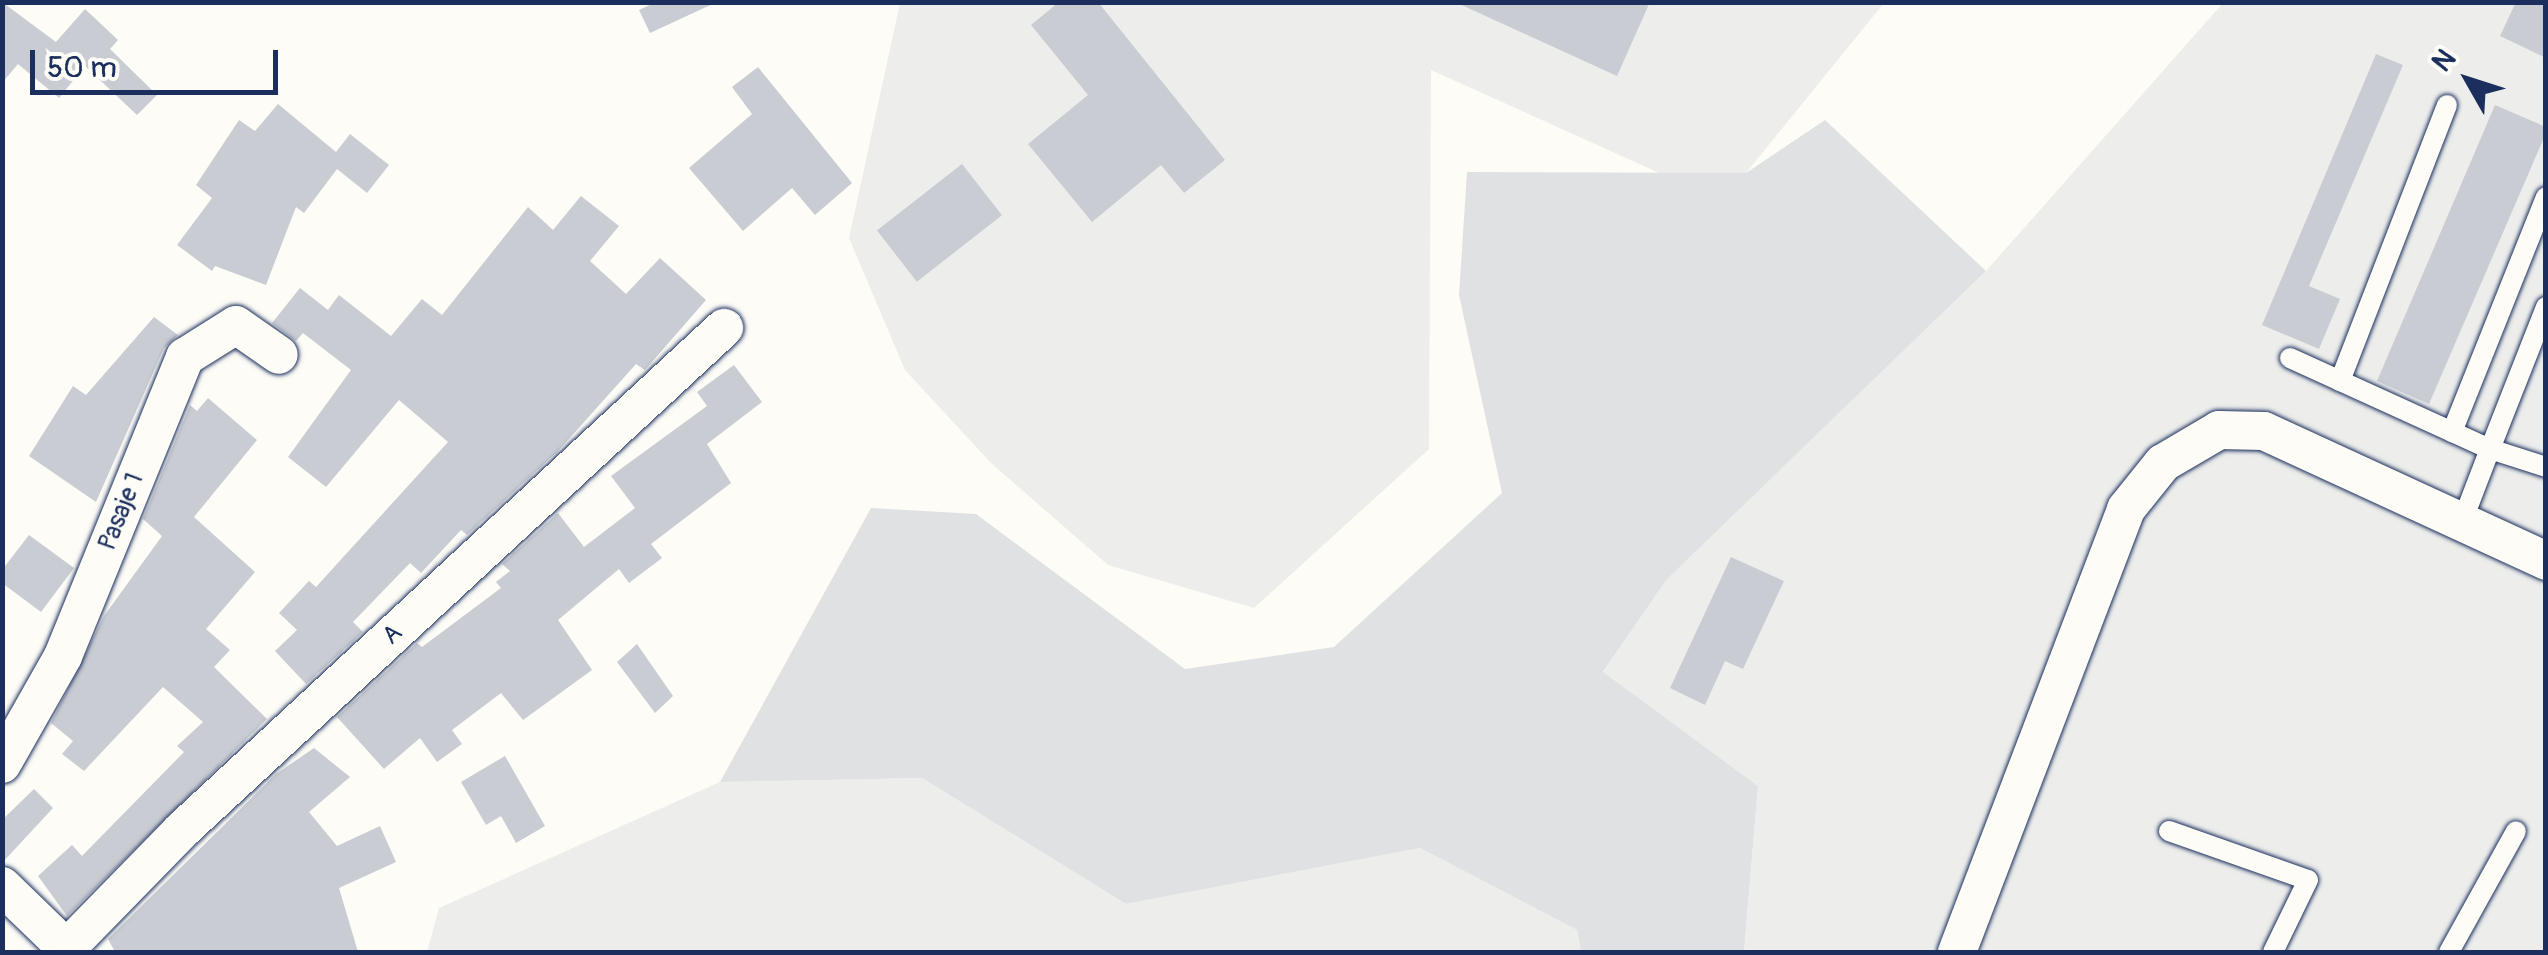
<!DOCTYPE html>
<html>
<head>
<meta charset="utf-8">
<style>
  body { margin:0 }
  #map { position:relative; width:2548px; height:955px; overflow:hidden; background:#fdfcf7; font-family:Pangolin,sans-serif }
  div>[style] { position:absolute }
  .built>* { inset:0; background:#edeeec }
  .green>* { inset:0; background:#e0e1e3 }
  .building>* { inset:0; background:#c9ccd3; transform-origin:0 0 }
  .roads { filter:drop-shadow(0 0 2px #1b2f5e) drop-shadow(0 0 2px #1b2f5e) }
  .lane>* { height:20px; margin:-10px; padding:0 10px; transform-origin:10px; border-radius:10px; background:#fdfcf7 }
  .street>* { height:38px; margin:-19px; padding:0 19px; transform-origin:19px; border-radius:19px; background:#fdfcf7 }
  span { translate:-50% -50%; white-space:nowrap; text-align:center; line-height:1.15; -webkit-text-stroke:8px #fdfcf7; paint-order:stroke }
  .street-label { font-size:25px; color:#1b2f5e }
  .frame { position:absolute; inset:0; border:5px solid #1b2f5e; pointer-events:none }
  .north { position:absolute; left:2418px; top:30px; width:100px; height:100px; -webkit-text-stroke:8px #fdfcf7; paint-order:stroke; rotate:309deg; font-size:28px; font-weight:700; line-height:40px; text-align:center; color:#1b2f5e }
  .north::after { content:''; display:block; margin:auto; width:35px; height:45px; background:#1b2f5e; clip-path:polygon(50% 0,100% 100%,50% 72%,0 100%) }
  .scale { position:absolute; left:30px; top:50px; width:248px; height:45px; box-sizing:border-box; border:5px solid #1b2f5e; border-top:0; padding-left:12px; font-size:30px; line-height:35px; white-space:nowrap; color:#1b2f5e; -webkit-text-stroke:8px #fdfcf7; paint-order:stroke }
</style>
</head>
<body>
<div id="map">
  <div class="built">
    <div style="clip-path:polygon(900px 3px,1884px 3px,1746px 173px,1666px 176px,1431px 70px,1429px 449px,1254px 608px,1108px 565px,991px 463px,905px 370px,849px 238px)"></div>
    <div style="clip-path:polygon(2223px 3px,2545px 3px,2545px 952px,1744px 952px,1758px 786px,1603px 673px,1665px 580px,1986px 271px)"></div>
    <div style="clip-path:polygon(922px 778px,1126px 904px,1420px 848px,1577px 930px,1581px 952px,427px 952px,439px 908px,720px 782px)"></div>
  </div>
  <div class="green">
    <div style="clip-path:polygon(1825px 120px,1986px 271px,1666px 580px,1603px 672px,1758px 786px,1744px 952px,1581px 952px,1577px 930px,1420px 848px,1126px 904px,922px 778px,720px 782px,871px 508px,976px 514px,1185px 669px,1334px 647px,1502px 493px,1459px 295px,1467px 172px,1746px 173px)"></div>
  </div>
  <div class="building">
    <div style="clip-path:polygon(2px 2px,56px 42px,85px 9px,118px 40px,110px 49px,157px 95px,137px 115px,85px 66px,59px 98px,18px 64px,2px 83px)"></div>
    <div style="clip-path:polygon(656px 2px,717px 2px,650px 33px,639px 10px)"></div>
    <div style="clip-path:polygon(1059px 2px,1098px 2px,1225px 160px,1184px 193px,1161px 165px,1092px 222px,1028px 144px,1088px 95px,1031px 25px)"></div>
    <div style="clip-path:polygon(1455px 2px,1650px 2px,1617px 76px)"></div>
    <div style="clip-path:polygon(2516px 2px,2546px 2px,2546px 58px,2500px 36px)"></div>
    <div style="clip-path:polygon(2376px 54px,2403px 65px,2309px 286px,2340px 299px,2319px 349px,2262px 325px)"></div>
    <div style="clip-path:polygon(758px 67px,852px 183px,815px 215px,792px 188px,743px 231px,689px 168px,752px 114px,732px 87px)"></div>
    <div style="clip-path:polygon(278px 104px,336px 152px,350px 134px,389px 165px,367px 193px,337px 169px,304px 213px,296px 207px,266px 285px,215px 266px,212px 271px,177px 245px,212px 198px,196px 185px,239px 120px,255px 131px)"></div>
    <div style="clip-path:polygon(2495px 105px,2546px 127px,2546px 133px,2429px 404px,2377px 381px)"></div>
    <div style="left:962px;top:164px;width:65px;height:108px;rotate:52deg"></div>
    <div style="clip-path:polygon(581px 196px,619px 226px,590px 261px,626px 294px,660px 258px,706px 300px,645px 370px,636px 364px,559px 450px,467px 535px,461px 530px,421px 573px,410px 563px,353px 622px,363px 632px,306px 684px,275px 651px,297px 630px,279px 613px,309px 581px,316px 587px,448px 442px,399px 400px,326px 487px,288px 457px,351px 370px,303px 333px,296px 341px,272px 323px,300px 288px,328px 310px,339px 295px,391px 336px,422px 299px,442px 315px,528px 207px,553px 230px)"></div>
    <div style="clip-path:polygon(154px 317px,178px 335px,164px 348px,96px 502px,29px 456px,73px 386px,86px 395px)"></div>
    <div style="clip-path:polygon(734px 365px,762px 402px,707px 444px,731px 483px,651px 544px,662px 558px,629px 583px,619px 569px,558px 620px,592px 670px,523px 720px,501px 693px,452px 730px,462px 744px,437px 762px,420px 738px,384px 769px,337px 717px,417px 643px,422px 647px,501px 588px,496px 582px,510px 571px,502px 564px,558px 513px,584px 547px,635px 508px,611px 476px,707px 406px,697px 392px)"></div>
    <div style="clip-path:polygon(208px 398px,257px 440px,194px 517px,255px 572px,206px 629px,230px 650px,214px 667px,267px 719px,67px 916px,38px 876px,72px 845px,82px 856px,184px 752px,177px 746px,203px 722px,163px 687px,84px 771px,62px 754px,73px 741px,51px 723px,104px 616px,162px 536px,143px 519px,190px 405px,197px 411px)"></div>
    <div style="clip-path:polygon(29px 535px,74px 568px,41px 612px,2px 583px,2px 570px)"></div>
    <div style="clip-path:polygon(1731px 557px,1784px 581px,1743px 669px,1725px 661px,1705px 705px,1670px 688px)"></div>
    <div style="clip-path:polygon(637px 644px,673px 696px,655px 713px,617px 662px)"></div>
    <div style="clip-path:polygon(314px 748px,350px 777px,309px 812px,337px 846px,380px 826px,396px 862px,339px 888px,358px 952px,115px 952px,108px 939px,276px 774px)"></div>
    <div style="clip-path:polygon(505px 756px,545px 826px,516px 843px,501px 816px,486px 825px,461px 782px)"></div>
    <div style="clip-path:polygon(34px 789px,53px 808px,2px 863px,2px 820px)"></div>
  </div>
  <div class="roads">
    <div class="lane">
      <div style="left:2546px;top:307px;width:153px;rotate:111.5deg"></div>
      <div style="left:2490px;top:449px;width:59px;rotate:17.8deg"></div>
      <div style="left:2290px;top:358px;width:220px;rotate:24.5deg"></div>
      <div style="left:2490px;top:449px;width:78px;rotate:111deg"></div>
      <div style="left:2340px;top:381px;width:296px;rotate:-68.8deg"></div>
      <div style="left:2452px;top:432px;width:253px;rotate:-68.2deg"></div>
      <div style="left:2169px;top:831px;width:147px;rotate:19.4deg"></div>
      <div style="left:2308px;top:880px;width:80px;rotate:115.9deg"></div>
      <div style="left:2449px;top:952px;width:138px;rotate:-61deg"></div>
    </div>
    <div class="street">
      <div style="left:2px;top:764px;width:124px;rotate:-60.5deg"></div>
      <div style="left:63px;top:656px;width:323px;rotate:-67.8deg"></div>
      <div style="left:185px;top:357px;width:60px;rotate:-32.1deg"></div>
      <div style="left:236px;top:325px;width:52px;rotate:34.9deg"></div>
      <div style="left:2px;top:886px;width:95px;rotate:44.1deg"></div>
      <div style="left:67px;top:948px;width:165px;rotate:-45.7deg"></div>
      <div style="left:182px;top:830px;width:739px;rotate:-42.81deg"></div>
      <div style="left:1957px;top:952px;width:474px;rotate:-69.1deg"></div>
      <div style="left:2126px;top:509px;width:59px;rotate:-51.2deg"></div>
      <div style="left:2163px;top:463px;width:65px;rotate:-30.5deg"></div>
      <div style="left:2219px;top:430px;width:45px;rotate:1.3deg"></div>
      <div style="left:2264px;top:431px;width:311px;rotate:24.7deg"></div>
    </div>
  </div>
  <div class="street-label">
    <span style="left:122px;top:512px;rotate:-68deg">Pasaje 1</span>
    <span style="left:393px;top:635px;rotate:-43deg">A</span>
  </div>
  <div class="frame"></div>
  <div class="north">N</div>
  <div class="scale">50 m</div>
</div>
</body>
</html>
